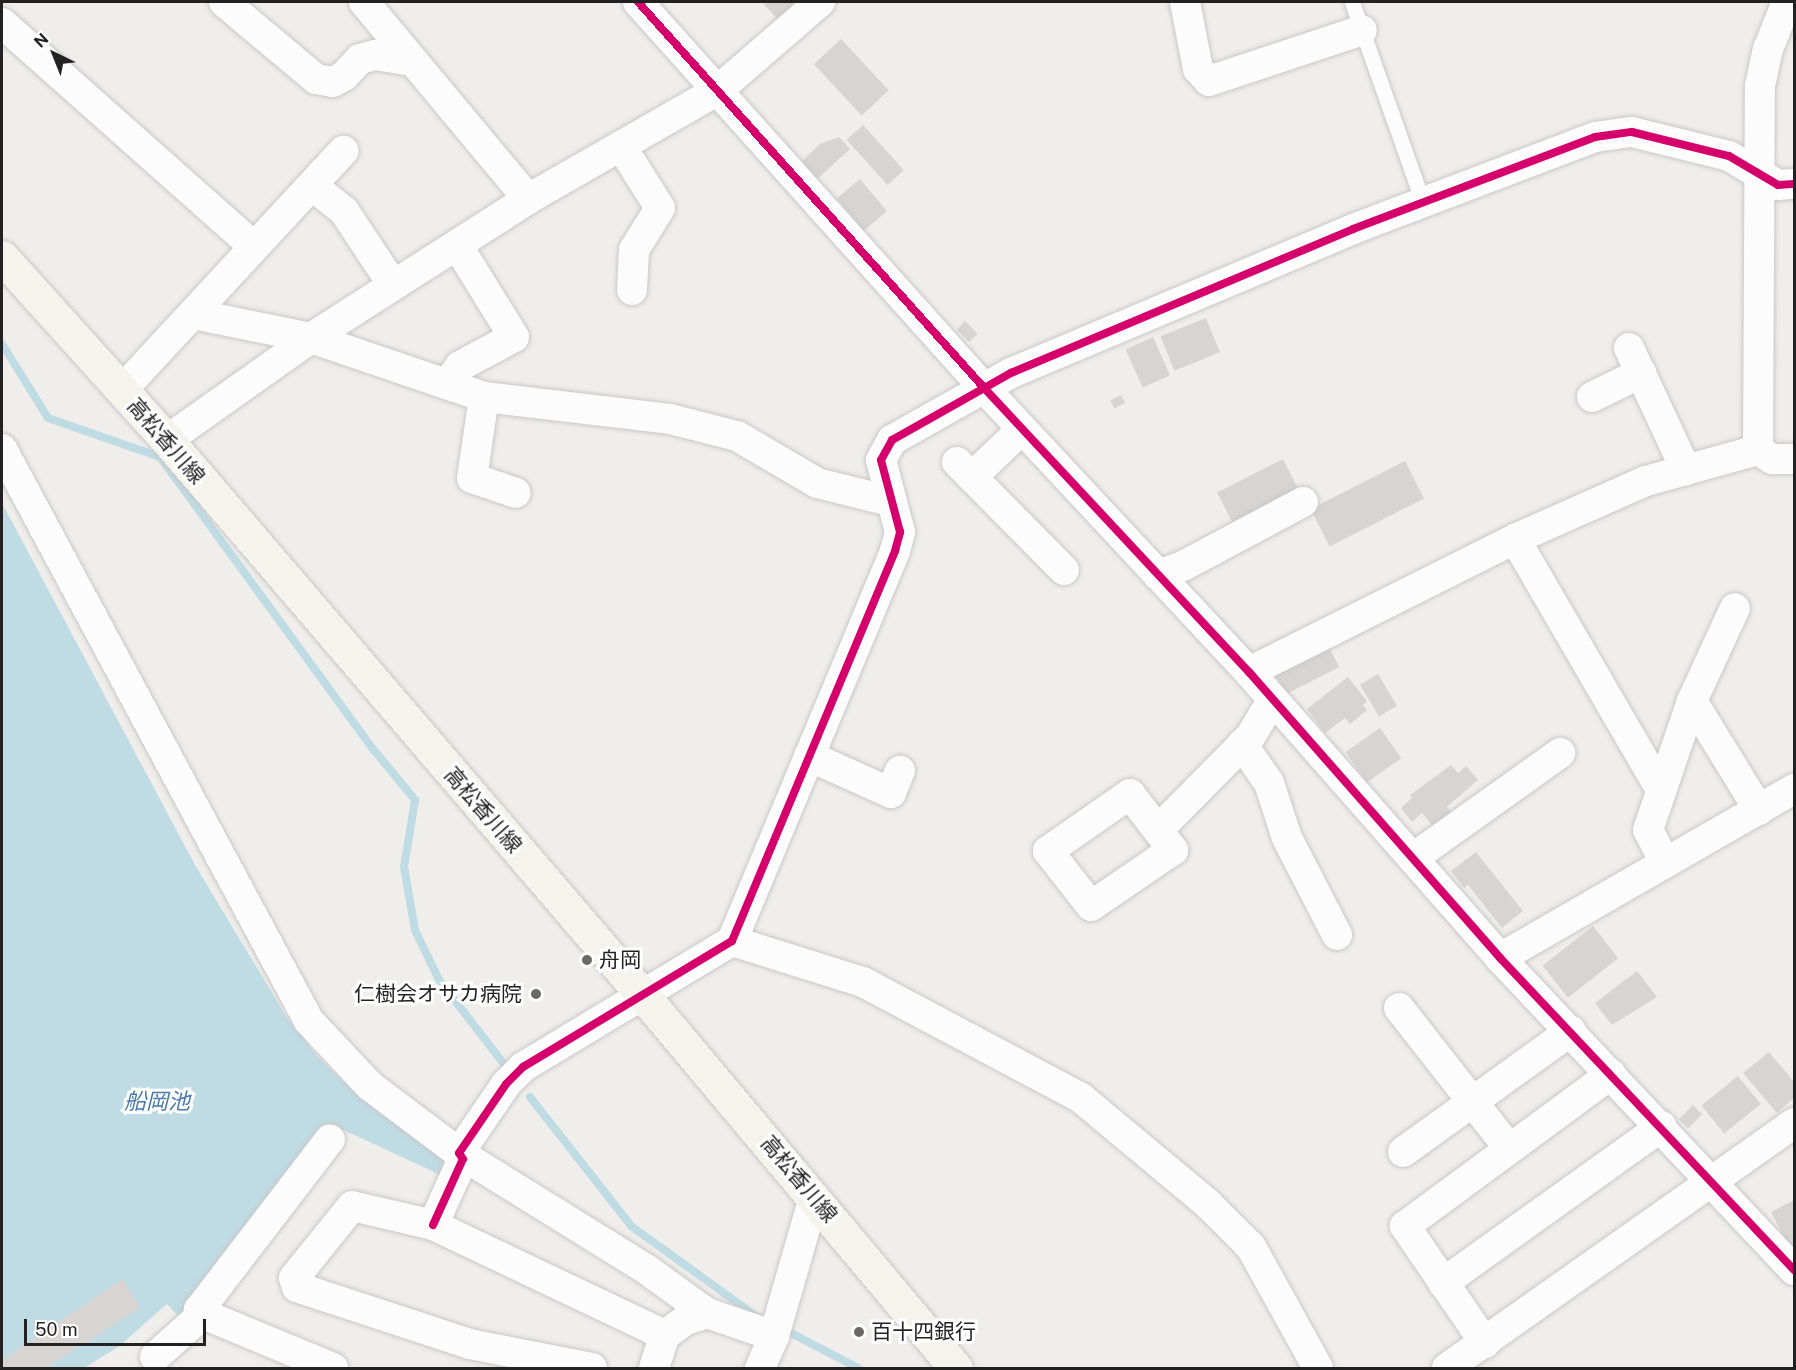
<!DOCTYPE html>
<html>
<head>
<meta charset="utf-8">
<style>
  body { margin:0 }
  #map { position:relative; width:1796px; height:1370px; overflow:hidden; background:#f0eeeb; font-family:"Public Sans","Noto Sans JP",sans-serif }
  div>[style] { position:absolute }
  .water>* { inset:0; background:#bfdbe3 }
  .stream>* { height:8px; margin:-4px; padding:0 4px; transform-origin:4px; border-radius:4px; background:#bfdbe3 }
  .building>* { inset:0; background:#d7d4d2; transform-origin:0 0 }
  .roads { filter:drop-shadow(0 0 2px #c9c8c7) drop-shadow(0 0 2px #c9c8c7) }
  .service>* { height:15px; margin:-7.5px; padding:0 7.5px; transform-origin:7.5px; border-radius:7.5px; background:#fdfcfc }
  .minor>* { height:30px; margin:-15px; padding:0 15px; transform-origin:15px; border-radius:15px; background:#fdfcfc }
  .secondary>* { height:33px; margin:-16.5px; padding:0 16.5px; transform-origin:16.5px; border-radius:16.5px; background:#f4f4ed }
  .cycleway>* { height:8px; margin:-4px; padding:0 4px; transform-origin:4px; border-radius:4px; background:#d6006c }
  .dots>* { width:16px; height:16px; translate:-50% -50%; box-sizing:border-box; border:3px solid #fff; border-radius:50% }
  span { translate:-50% -50%; white-space:nowrap; text-align:center; line-height:1.15; -webkit-text-stroke:6px #fff; paint-order:stroke }
  .street-label { font-size:21px; color:#222 }
  .poi-label { font-size:21px; color:#222 }
  .left { translate:0 -50%; text-align:left }
  .right { translate:-100% -50%; text-align:right }
  .water-label { font-size:22px; color:#4a7aab; font-style:italic }
  .frame { position:absolute; inset:0; border:3px solid #222; pointer-events:none }
  .north { position:absolute; left:24px; top:24px; width:60px; height:60px; -webkit-text-stroke:4px #fff; paint-order:stroke; rotate:317deg; font-size:16px; font-weight:700; line-height:24px; text-align:center; color:#222 }
  .north::after { content:''; display:block; margin:auto; width:21px; height:27px; background:#222; clip-path:polygon(50% 0,100% 100%,50% 72%,0 100%) }
  .scale { position:absolute; left:24px; top:1319px; width:182px; height:27px; box-sizing:border-box; border:3px solid #222; border-top:0; padding-left:8px; font-size:18px; line-height:21px; white-space:nowrap; color:#222; -webkit-text-stroke:4px #fff; paint-order:stroke }
</style>
</head>
<body>
<div id="map">
  <div class="water">
    <div style="clip-path:polygon(2px 503px,195px 865px,287px 1018px,319px 1058px,353px 1091px,455px 1159px,445px 1177px,335px 1126px,185px 1323px,167px 1304px,118px 1347px,84px 1368px,2px 1368px)"></div>
  </div>
  <div class="stream">
    <div style="left:2px;top:344px;width:87px;rotate:58.1deg"></div>
    <div style="left:48px;top:418px;width:119px;rotate:19.2deg"></div>
    <div style="left:160px;top:457px;width:363px;rotate:53.9deg"></div>
    <div style="left:374px;top:750px;width:65px;rotate:50.6deg"></div>
    <div style="left:415px;top:800px;width:68px;rotate:99.3deg"></div>
    <div style="left:404px;top:867px;width:64px;rotate:80.1deg"></div>
    <div style="left:415px;top:930px;width:55px;rotate:64.4deg"></div>
    <div style="left:439px;top:980px;width:111px;rotate:52.3deg"></div>
    <div style="left:530px;top:1097px;width:164px;rotate:51.9deg"></div>
    <div style="left:631px;top:1226px;width:155px;rotate:35.8deg"></div>
    <div style="left:789px;top:1332px;width:78px;rotate:27.6deg"></div>
  </div>
  <div class="building">
    <div style="clip-path:polygon(762px 2px,791px 2px,797px 8px,781px 23px)"></div>
    <div style="left:841px;top:39px;width:70px;height:37px;rotate:47deg"></div>
    <div style="left:863px;top:125px;width:61px;height:22px;rotate:48deg"></div>
    <div style="clip-path:polygon(839px 137px,850px 149px,815px 181px,799px 164px,820px 144px)"></div>
    <div style="left:860px;top:179px;width:42px;height:30px;rotate:50deg"></div>
    <div style="left:1206px;top:318px;width:37px;height:49px;rotate:68deg"></div>
    <div style="left:965px;top:321px;width:18px;height:12px;rotate:45deg"></div>
    <div style="left:1153px;top:337px;width:42px;height:30px;rotate:66deg"></div>
    <div style="left:1121px;top:395px;width:9px;height:12px;rotate:63deg"></div>
    <div style="left:1283px;top:459px;width:35px;height:74px;rotate:63deg"></div>
    <div style="left:1405px;top:461px;width:42px;height:106px;rotate:63deg"></div>
    <div style="left:1327px;top:643px;width:27px;height:60px;rotate:63deg"></div>
    <div style="left:1378px;top:674px;width:37px;height:21px;rotate:59deg"></div>
    <div style="clip-path:polygon(1348px 677px,1367px 701px,1363px 705px,1367px 710px,1350px 724px,1345px 718px,1325px 733px,1307px 709px)"></div>
    <div style="left:1380px;top:728px;width:37px;height:42px;rotate:55deg"></div>
    <div style="clip-path:polygon(1451px 765px,1458px 773px,1466px 766px,1478px 780px,1447px 807px,1455px 816px,1437px 831px,1422px 813px,1412px 822px,1401px 808px,1412px 798px,1410px 795px)"></div>
    <div style="clip-path:polygon(1476px 852px,1523px 911px,1502px 928px,1468px 885px,1464px 888px,1451px 871px)"></div>
    <div style="left:1593px;top:926px;width:41px;height:64px;rotate:52deg"></div>
    <div style="clip-path:polygon(1637px 971px,1657px 997px,1612px 1025px,1595px 1003px)"></div>
    <div style="clip-path:polygon(1769px 1052px,1794px 1082px,1794px 1098px,1777px 1113px,1743px 1073px)"></div>
    <div style="left:1738px;top:1076px;width:36px;height:47px;rotate:51deg"></div>
    <div style="left:1693px;top:1105px;width:13px;height:20px;rotate:45deg"></div>
    <div style="clip-path:polygon(1794px 1200px,1794px 1256px,1771px 1212px)"></div>
    <div style="clip-path:polygon(123px 1279px,140px 1308px,46px 1368px,2px 1368px,2px 1360px)"></div>
  </div>
  <div class="roads">
    <div class="service">
      <div style="left:1352px;top:2px;width:212px;rotate:70.5deg"></div>
    </div>
    <div class="minor">
      <div style="left:224px;top:2px;width:120px;rotate:39.9deg"></div>
      <div style="left:316px;top:79px;width:17px;rotate:10deg"></div>
      <div style="left:333px;top:82px;width:13px;rotate:-29deg"></div>
      <div style="left:344px;top:76px;width:23px;rotate:-47deg"></div>
      <div style="left:360px;top:59px;width:16px;rotate:-15deg"></div>
      <div style="left:375px;top:55px;width:36px;rotate:9deg"></div>
      <div style="left:364px;top:2px;width:256px;rotate:50.2deg"></div>
      <div style="left:638px;top:2px;width:520px;rotate:48.12deg"></div>
      <div style="left:985px;top:389px;width:387px;rotate:47deg"></div>
      <div style="left:1249px;top:672px;width:381px;rotate:48.7deg"></div>
      <div style="left:1500px;top:958px;width:429px;rotate:46.7deg"></div>
      <div style="left:1185px;top:2px;width:68px;rotate:79deg"></div>
      <div style="left:1198px;top:69px;width:16px;rotate:47deg"></div>
      <div style="left:1209px;top:81px;width:161px;rotate:-18.4deg"></div>
      <div style="left:2px;top:23px;width:337px;rotate:41.6deg"></div>
      <div style="left:621px;top:146px;width:73px;rotate:57.8deg"></div>
      <div style="left:660px;top:208px;width:49px;rotate:121.8deg"></div>
      <div style="left:634px;top:250px;width:40px;rotate:92.9deg"></div>
      <div style="left:313px;top:186px;width:40px;rotate:39deg"></div>
      <div style="left:344px;top:211px;width:89px;rotate:56.5deg"></div>
      <div style="left:193px;top:314px;width:120px;rotate:11.5deg"></div>
      <div style="left:311px;top:338px;width:183px;rotate:18.8deg"></div>
      <div style="left:484px;top:397px;width:187px;rotate:6.7deg"></div>
      <div style="left:670px;top:419px;width:69px;rotate:14.2deg"></div>
      <div style="left:737px;top:436px;width:93px;rotate:30.4deg"></div>
      <div style="left:817px;top:483px;width:75px;rotate:13.9deg"></div>
      <div style="left:1629px;top:348px;width:135px;rotate:65deg"></div>
      <div style="left:447px;top:384px;width:22px;rotate:-54deg"></div>
      <div style="left:460px;top:366px;width:61px;rotate:-28.2deg"></div>
      <div style="left:514px;top:337px;width:108px;rotate:-121.8deg"></div>
      <div style="left:122px;top:390px;width:326px;rotate:-47.2deg"></div>
      <div style="left:484px;top:397px;width:82px;rotate:98.4deg"></div>
      <div style="left:472px;top:478px;width:46px;rotate:18.8deg"></div>
      <div style="left:1592px;top:397px;width:55px;rotate:-26.1deg"></div>
      <div style="left:167px;top:440px;width:176px;rotate:-35.3deg"></div>
      <div style="left:311px;top:338px;width:258px;rotate:-32.6deg"></div>
      <div style="left:528px;top:199px;width:219px;rotate:-29.8deg"></div>
      <div style="left:718px;top:90px;width:135px;rotate:-40.8deg"></div>
      <div style="left:2px;top:449px;width:649px;rotate:61.78deg"></div>
      <div style="left:309px;top:1021px;width:89px;rotate:46.8deg"></div>
      <div style="left:370px;top:1086px;width:111px;rotate:37deg"></div>
      <div style="left:459px;top:1153px;width:220px;rotate:31.8deg"></div>
      <div style="left:646px;top:1269px;width:75px;rotate:35.8deg"></div>
      <div style="left:707px;top:1313px;width:71px;rotate:18.9deg"></div>
      <div style="left:1758px;top:450px;width:364px;rotate:-89.7deg"></div>
      <div style="left:1760px;top:86px;width:38px;rotate:-78deg"></div>
      <div style="left:1768px;top:49px;width:51px;rotate:-68deg"></div>
      <div style="left:957px;top:462px;width:152px;rotate:45.3deg"></div>
      <div style="left:972px;top:477px;width:69px;rotate:-43.8deg"></div>
      <div style="left:1515px;top:539px;width:290px;rotate:59.8deg"></div>
      <div style="left:1158px;top:575px;width:27px;rotate:-20deg"></div>
      <div style="left:1183px;top:566px;width:136px;rotate:-28.1deg"></div>
      <div style="left:1249px;top:672px;width:297px;rotate:-26.6deg"></div>
      <div style="left:1515px;top:539px;width:143px;rotate:-23.9deg"></div>
      <div style="left:1646px;top:481px;width:116px;rotate:-15.5deg"></div>
      <div style="left:1758px;top:450px;width:17px;rotate:33deg"></div>
      <div style="left:1772px;top:459px;width:22px"></div>
      <div style="left:1692px;top:701px;width:128px;rotate:58.4deg"></div>
      <div style="left:1242px;top:744px;width:47px;rotate:55.3deg"></div>
      <div style="left:1269px;top:783px;width:58px;rotate:71.9deg"></div>
      <div style="left:1287px;top:838px;width:109px;rotate:62.7deg"></div>
      <div style="left:809px;top:756px;width:90px;rotate:24.3deg"></div>
      <div style="left:891px;top:793px;width:24px;rotate:-68deg"></div>
      <div style="left:1130px;top:794px;width:71px;rotate:52.5deg"></div>
      <div style="left:1173px;top:850px;width:99px;rotate:145.7deg"></div>
      <div style="left:1091px;top:906px;width:70px;rotate:-128deg"></div>
      <div style="left:1048px;top:851px;width:100px;rotate:-34.8deg"></div>
      <div style="left:1158px;top:830px;width:131px;rotate:-45.3deg"></div>
      <div style="left:1250px;top:737px;width:44px;rotate:-58.8deg"></div>
      <div style="left:1413px;top:858px;width:181px;rotate:-35.5deg"></div>
      <div style="left:1665px;top:863px;width:37px;rotate:-117deg"></div>
      <div style="left:1648px;top:830px;width:136px;rotate:-71.2deg"></div>
      <div style="left:1692px;top:701px;width:102px;rotate:-65.2deg"></div>
      <div style="left:732px;top:941px;width:137px;rotate:17.4deg"></div>
      <div style="left:863px;top:982px;width:247px;rotate:28deg"></div>
      <div style="left:1081px;top:1098px;width:165px;rotate:39.8deg"></div>
      <div style="left:1208px;top:1204px;width:61px;rotate:45deg"></div>
      <div style="left:1251px;top:1247px;width:138px;rotate:61deg"></div>
      <div style="left:1500px;top:958px;width:339px;rotate:-29.9deg"></div>
      <div style="left:1399px;top:1008px;width:177px;rotate:51.9deg"></div>
      <div style="left:1403px;top:1152px;width:207px;rotate:-35.8deg"></div>
      <div style="left:433px;top:1225px;width:72px;rotate:-65.6deg"></div>
      <div style="left:463px;top:1159px;width:7px;rotate:-124deg"></div>
      <div style="left:459px;top:1153px;width:83px;rotate:-55.7deg"></div>
      <div style="left:506px;top:1084px;width:24px;rotate:-45deg"></div>
      <div style="left:523px;top:1067px;width:244px;rotate:-31.1deg"></div>
      <div style="left:732px;top:941px;width:423px;rotate:-67.3deg"></div>
      <div style="left:895px;top:551px;width:20px;rotate:-75deg"></div>
      <div style="left:900px;top:532px;width:74px;rotate:-104.8deg"></div>
      <div style="left:881px;top:460px;width:23px;rotate:-61deg"></div>
      <div style="left:892px;top:440px;width:137px;rotate:-29.4deg"></div>
      <div style="left:1011px;top:373px;width:371px;rotate:-22.8deg"></div>
      <div style="left:1353px;top:229px;width:259px;rotate:-20.8deg"></div>
      <div style="left:1595px;top:137px;width:37px;rotate:-8deg"></div>
      <div style="left:1632px;top:132px;width:100px;rotate:13.9deg"></div>
      <div style="left:1729px;top:156px;width:57px;rotate:30.6deg"></div>
      <div style="left:1778px;top:185px;width:16px;rotate:-4deg"></div>
      <div style="left:1443px;top:1283px;width:269px;rotate:-35.6deg"></div>
      <div style="left:203px;top:1314px;width:141px;rotate:22.6deg"></div>
      <div style="left:1485px;top:1343px;width:142px;rotate:-124.4deg"></div>
      <div style="left:1405px;top:1226px;width:256px;rotate:-36.4deg"></div>
      <div style="left:155px;top:1357px;width:64px;rotate:-41.9deg"></div>
      <div style="left:203px;top:1314px;width:6px;rotate:-135deg"></div>
      <div style="left:199px;top:1310px;width:215px;rotate:-52.5deg"></div>
      <div style="left:592px;top:1368px;width:124px;rotate:-168.9deg"></div>
      <div style="left:470px;top:1344px;width:182px;rotate:-161.8deg"></div>
      <div style="left:297px;top:1287px;width:9px;rotate:-108deg"></div>
      <div style="left:294px;top:1278px;width:92px;rotate:-51.1deg"></div>
      <div style="left:352px;top:1206px;width:83px;rotate:13.2deg"></div>
      <div style="left:433px;top:1225px;width:257px;rotate:25.4deg"></div>
      <div style="left:665px;top:1335px;width:26px;rotate:-36deg"></div>
      <div style="left:686px;top:1320px;width:22px;rotate:-18deg"></div>
      <div style="left:654px;top:1368px;width:35px;rotate:-72deg"></div>
      <div style="left:760px;top:1368px;width:35px;rotate:-66deg"></div>
      <div style="left:774px;top:1336px;width:145px;rotate:-73.9deg"></div>
      <div style="left:1447px;top:1368px;width:425px;rotate:-35.2deg"></div>
    </div>
    <div class="secondary">
      <div style="left:2px;top:257px;width:246px;rotate:48deg"></div>
      <div style="left:167px;top:440px;width:728px;rotate:49.4deg"></div>
      <div style="left:641px;top:993px;width:490px;rotate:50deg"></div>
    </div>
  </div>
  <div class="cycleway">
    <div style="left:638px;top:2px;width:520px;rotate:48.12deg"></div>
    <div style="left:985px;top:389px;width:387px;rotate:47deg"></div>
    <div style="left:1249px;top:672px;width:381px;rotate:48.7deg"></div>
    <div style="left:1500px;top:958px;width:429px;rotate:46.7deg"></div>
    <div style="left:433px;top:1225px;width:72px;rotate:-65.6deg"></div>
    <div style="left:463px;top:1159px;width:7px;rotate:-124deg"></div>
    <div style="left:459px;top:1153px;width:83px;rotate:-55.7deg"></div>
    <div style="left:506px;top:1084px;width:24px;rotate:-45deg"></div>
    <div style="left:523px;top:1067px;width:244px;rotate:-31.1deg"></div>
    <div style="left:732px;top:941px;width:423px;rotate:-67.3deg"></div>
    <div style="left:895px;top:551px;width:20px;rotate:-75deg"></div>
    <div style="left:900px;top:532px;width:74px;rotate:-104.8deg"></div>
    <div style="left:881px;top:460px;width:23px;rotate:-61deg"></div>
    <div style="left:892px;top:440px;width:137px;rotate:-29.4deg"></div>
    <div style="left:1011px;top:373px;width:371px;rotate:-22.8deg"></div>
    <div style="left:1353px;top:229px;width:259px;rotate:-20.8deg"></div>
    <div style="left:1595px;top:137px;width:37px;rotate:-8deg"></div>
    <div style="left:1632px;top:132px;width:100px;rotate:13.9deg"></div>
    <div style="left:1729px;top:156px;width:57px;rotate:30.6deg"></div>
    <div style="left:1778px;top:185px;width:16px;rotate:-4deg"></div>
  </div>
  <div class="dots">
    <div style="left:587px;top:960px;background:#6a6968"></div>
    <div style="left:536px;top:994px;background:#6a6968"></div>
    <div style="left:859px;top:1332px;background:#6a6968"></div>
  </div>
  <div class="street-label">
    <span style="left:166px;top:441px;rotate:49deg">高松香川線</span>
    <span style="left:483px;top:810px;rotate:49deg">高松香川線</span>
    <span style="left:799px;top:1179px;rotate:50deg">高松香川線</span>
  </div>
  <div class="poi-label">
    <span class="left" style="left:599px;top:960px">舟岡</span>
    <span class="right" style="left:522px;top:994px">仁樹会オサカ病院</span>
    <span class="left" style="left:871px;top:1332px">百十四銀行</span>
  </div>
  <div class="water-label">
    <span style="left:157px;top:1102px">船岡池</span>
  </div>
  <div class="frame"></div>
  <div class="north">N</div>
  <div class="scale">50 m</div>
</div>
</body>
</html>
